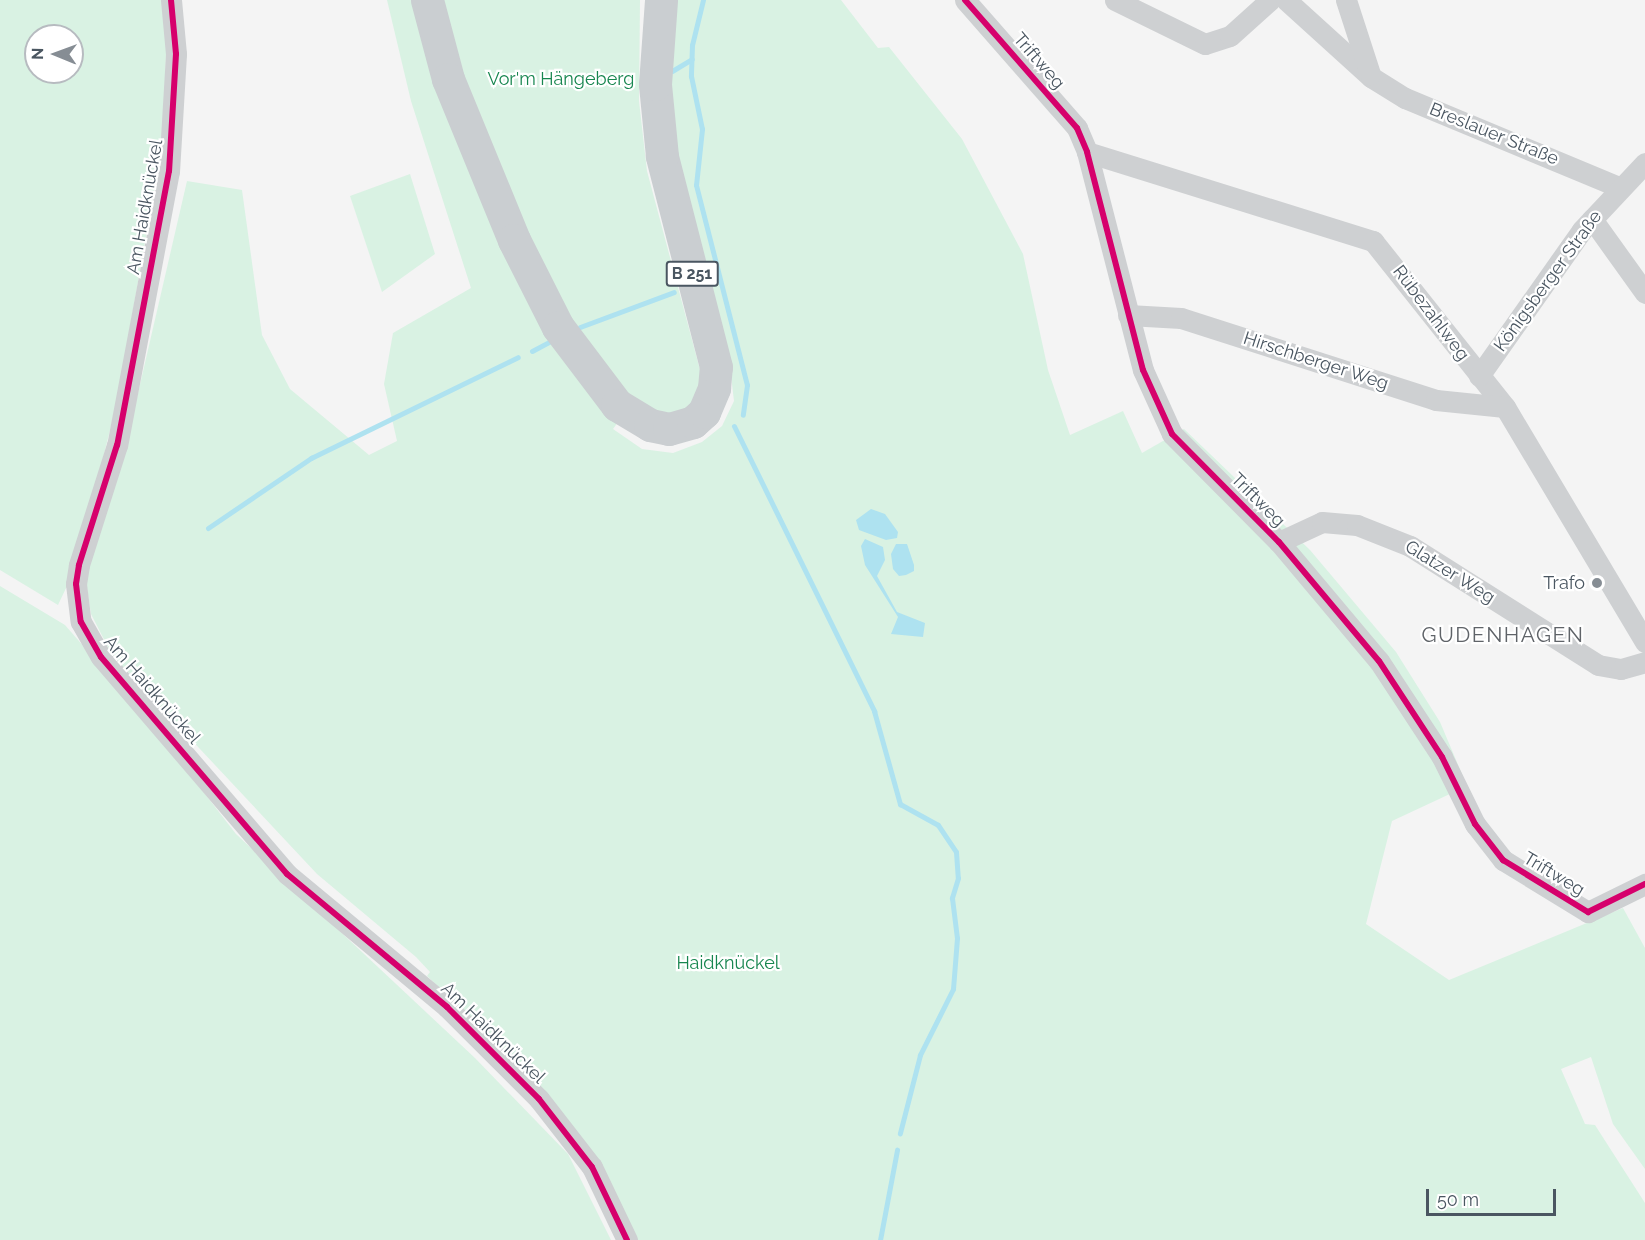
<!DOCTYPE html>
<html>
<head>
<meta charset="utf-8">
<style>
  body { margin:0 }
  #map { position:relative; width:1645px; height:1240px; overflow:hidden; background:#f4f4f4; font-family:Raleway,sans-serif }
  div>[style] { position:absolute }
  .green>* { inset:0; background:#d9f2e3 }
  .water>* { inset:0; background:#aee2f0 }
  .stream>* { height:5px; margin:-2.5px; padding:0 2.5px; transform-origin:2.5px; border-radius:2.5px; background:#aee2f0 }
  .minor>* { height:21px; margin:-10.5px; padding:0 10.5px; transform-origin:10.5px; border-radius:10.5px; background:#ced0d2 }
  .primary>* { height:33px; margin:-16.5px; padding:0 16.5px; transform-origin:16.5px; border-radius:16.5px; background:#caced1 }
  .cycleway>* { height:6px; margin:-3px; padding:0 3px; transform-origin:3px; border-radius:3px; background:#d6006c }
  .dots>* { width:16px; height:16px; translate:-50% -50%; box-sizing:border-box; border:3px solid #fff; border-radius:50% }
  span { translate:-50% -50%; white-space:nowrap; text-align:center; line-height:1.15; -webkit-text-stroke:4.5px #fff; paint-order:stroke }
  .shield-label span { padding:2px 4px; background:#fff; border:2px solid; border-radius:4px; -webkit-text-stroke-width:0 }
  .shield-label { font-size:16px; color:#4a5661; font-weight:700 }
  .street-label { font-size:18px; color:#4a5661 }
  .park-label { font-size:18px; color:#17864f }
  .poi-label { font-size:18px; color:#4a5661 }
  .right { translate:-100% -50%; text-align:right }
  .quarter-label { font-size:21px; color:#5f6368; letter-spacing:1.5px }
  .north { position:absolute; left:24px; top:24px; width:60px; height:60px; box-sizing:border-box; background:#fff; border:2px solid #b7bbc0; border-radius:50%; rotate:271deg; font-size:16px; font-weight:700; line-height:24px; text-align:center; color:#4a5661 }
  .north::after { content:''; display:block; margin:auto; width:21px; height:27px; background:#868d94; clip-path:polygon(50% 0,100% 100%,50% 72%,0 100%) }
  .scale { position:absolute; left:1426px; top:1189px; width:130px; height:27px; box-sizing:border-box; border:3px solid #4a5661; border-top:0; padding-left:8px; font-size:18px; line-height:21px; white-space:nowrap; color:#4a5661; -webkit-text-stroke:4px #fff; paint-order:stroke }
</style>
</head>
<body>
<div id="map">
  <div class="green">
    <div style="clip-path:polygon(evenodd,0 0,162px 0,167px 26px,163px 141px,116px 406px,76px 567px,58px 605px,0 570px,0 0,36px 36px,72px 36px,72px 72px,36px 72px,36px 36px)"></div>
    <div style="clip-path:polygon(387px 0,640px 0,639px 101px,647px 171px,703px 381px,696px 402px,679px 418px,631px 404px,613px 429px,642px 449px,673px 453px,702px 442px,722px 426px,734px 401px,728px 351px,680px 182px,666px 105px,670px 0,841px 0,878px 48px,889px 47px,962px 139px,1023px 254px,1048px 370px,1070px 435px,1123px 411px,1142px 453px,1184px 429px,1310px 550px,1396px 652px,1440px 722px,1467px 786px,1392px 821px,1366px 924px,1449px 980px,1623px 908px,1645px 948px,1645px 1169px,1613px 1124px,1591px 1057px,1561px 1069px,1585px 1124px,1595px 1125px,1645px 1203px,1645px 1240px,632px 1240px,474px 1020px,427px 976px,430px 972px,416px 957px,317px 874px,112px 655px,91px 614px,86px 581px,93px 544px,123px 458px,187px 181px,242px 190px,262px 335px,290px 389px,369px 455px,397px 441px,384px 384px,393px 333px,471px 288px,411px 101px)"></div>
    <div style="clip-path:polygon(410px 174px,435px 254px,382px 292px,350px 196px)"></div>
    <div style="clip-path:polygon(0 586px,65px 625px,147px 719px,236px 834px,475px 1058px,568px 1154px,611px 1240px,0 1240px)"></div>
  </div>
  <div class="water">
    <div style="clip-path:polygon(871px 509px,885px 514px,898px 532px,897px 538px,886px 540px,859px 530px,856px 520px)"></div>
    <div style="clip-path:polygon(865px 539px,883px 547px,885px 560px,877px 576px,897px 612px,925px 623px,923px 637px,891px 634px,898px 617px,865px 565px,861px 546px)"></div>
    <div style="clip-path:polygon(896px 544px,907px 544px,914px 565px,914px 571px,906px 575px,899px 576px,893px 569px,891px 554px)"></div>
  </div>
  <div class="stream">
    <div style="left:703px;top:0;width:46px;rotate:103.7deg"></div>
    <div style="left:692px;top:45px;width:31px;rotate:92deg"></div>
    <div style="left:691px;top:76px;width:54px;rotate:78.3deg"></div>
    <div style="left:702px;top:129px;width:56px;rotate:96.1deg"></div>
    <div style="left:696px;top:185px;width:206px;rotate:75.7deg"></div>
    <div style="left:747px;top:385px;width:30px;rotate:98deg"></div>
    <div style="left:672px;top:71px;width:23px;rotate:-31deg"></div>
    <div style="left:580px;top:327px;width:100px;rotate:-20.4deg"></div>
    <div style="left:532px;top:351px;width:21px;rotate:-28deg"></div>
    <div style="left:734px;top:426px;width:318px;rotate:63.8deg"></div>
    <div style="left:874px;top:711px;width:97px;rotate:74.4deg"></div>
    <div style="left:900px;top:804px;width:43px;rotate:28.9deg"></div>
    <div style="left:938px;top:825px;width:32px;rotate:56deg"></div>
    <div style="left:956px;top:852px;width:26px;rotate:86deg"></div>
    <div style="left:958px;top:878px;width:21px;rotate:107deg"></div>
    <div style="left:952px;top:898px;width:40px;rotate:82.9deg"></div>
    <div style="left:957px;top:938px;width:51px;rotate:94.5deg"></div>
    <div style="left:953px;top:989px;width:74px;rotate:116.6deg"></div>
    <div style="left:920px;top:1055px;width:81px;rotate:104.4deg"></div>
    <div style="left:208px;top:528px;width:125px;rotate:-34.2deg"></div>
    <div style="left:311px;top:458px;width:230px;rotate:-26deg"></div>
    <div style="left:880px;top:1240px;width:92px;rotate:-79.3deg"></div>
  </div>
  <div class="minor">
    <div style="left:171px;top:0;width:54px;rotate:84.7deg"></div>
    <div style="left:176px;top:54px;width:117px;rotate:93.4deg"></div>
    <div style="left:169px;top:171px;width:279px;rotate:100.7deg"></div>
    <div style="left:117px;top:445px;width:126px;rotate:107.6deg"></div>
    <div style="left:79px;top:565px;width:19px;rotate:99deg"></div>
    <div style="left:76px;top:584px;width:38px;rotate:83deg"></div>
    <div style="left:81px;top:622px;width:40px;rotate:60.3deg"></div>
    <div style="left:101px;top:657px;width:286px;rotate:49.4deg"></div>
    <div style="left:287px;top:874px;width:208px;rotate:39.7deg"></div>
    <div style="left:447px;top:1007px;width:130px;rotate:45deg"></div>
    <div style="left:539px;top:1099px;width:86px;rotate:52.1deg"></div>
    <div style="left:592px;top:1167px;width:81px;rotate:64.4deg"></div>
    <div style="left:965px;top:0;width:170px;rotate:48.8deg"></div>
    <div style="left:1077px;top:128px;width:26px;rotate:67deg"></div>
    <div style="left:1087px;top:152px;width:225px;rotate:75.6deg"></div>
    <div style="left:1143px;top:370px;width:70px;rotate:65.6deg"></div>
    <div style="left:1172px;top:434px;width:152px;rotate:45.3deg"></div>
    <div style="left:1279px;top:542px;width:155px;rotate:50deg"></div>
    <div style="left:1379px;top:661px;width:115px;rotate:56.7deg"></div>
    <div style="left:1442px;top:757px;width:75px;rotate:63.8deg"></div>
    <div style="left:1475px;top:824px;width:46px;rotate:52.1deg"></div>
    <div style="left:1503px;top:860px;width:100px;rotate:31.5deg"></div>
    <div style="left:1588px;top:912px;width:64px;rotate:-26.2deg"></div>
    <div style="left:1115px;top:0;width:100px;rotate:26.1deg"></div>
    <div style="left:1205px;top:44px;width:26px;rotate:-18deg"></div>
    <div style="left:1230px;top:36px;width:54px;rotate:-42deg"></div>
    <div style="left:1286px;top:0;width:115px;rotate:42.2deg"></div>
    <div style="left:1371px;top:77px;width:40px;rotate:32deg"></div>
    <div style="left:1405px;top:98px;width:232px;rotate:22.6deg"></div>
    <div style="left:1346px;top:0;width:78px;rotate:72deg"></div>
    <div style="left:1087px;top:152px;width:300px;rotate:17.3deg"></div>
    <div style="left:1373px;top:241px;width:212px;rotate:51.5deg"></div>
    <div style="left:1505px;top:407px;width:274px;rotate:59.2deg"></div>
    <div style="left:1592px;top:219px;width:91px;rotate:54.4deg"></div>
    <div style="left:1128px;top:315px;width:53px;rotate:3.2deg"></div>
    <div style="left:1181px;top:318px;width:268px;rotate:17.8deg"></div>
    <div style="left:1436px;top:400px;width:69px;rotate:5.8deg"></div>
    <div style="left:1479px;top:376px;width:179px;rotate:-54.8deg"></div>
    <div style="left:1582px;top:230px;width:92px;rotate:-46.8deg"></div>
    <div style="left:1279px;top:542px;width:47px;rotate:-24.9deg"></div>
    <div style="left:1322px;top:522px;width:35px;rotate:5deg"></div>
    <div style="left:1357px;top:525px;width:57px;rotate:21.6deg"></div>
    <div style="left:1410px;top:546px;width:222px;rotate:32.3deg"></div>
    <div style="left:1598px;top:665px;width:23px;rotate:10deg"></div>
    <div style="left:1621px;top:669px;width:25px;rotate:-16deg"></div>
  </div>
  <div class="primary">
    <div style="left:427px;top:0;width:82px;rotate:75.1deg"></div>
    <div style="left:448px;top:79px;width:174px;rotate:67.7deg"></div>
    <div style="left:514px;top:240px;width:97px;rotate:63.2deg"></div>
    <div style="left:558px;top:327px;width:98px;rotate:52.9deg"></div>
    <div style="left:617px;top:405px;width:39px;rotate:31deg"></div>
    <div style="left:650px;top:425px;width:19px;rotate:12deg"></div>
    <div style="left:669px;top:429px;width:25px;rotate:-16deg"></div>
    <div style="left:693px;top:422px;width:15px;rotate:-42deg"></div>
    <div style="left:704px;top:412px;width:26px;rotate:-67deg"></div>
    <div style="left:714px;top:388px;width:21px;rotate:-85deg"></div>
    <div style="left:716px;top:367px;width:218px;rotate:-104.4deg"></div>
    <div style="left:662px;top:156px;width:72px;rotate:-95.6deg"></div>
    <div style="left:655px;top:84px;width:84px;rotate:-85.9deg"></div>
  </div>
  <div class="cycleway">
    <div style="left:171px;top:0;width:54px;rotate:84.7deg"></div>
    <div style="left:176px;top:54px;width:117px;rotate:93.4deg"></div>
    <div style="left:169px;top:171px;width:279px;rotate:100.7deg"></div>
    <div style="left:117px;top:445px;width:126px;rotate:107.6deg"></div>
    <div style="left:79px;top:565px;width:19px;rotate:99deg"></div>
    <div style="left:76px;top:584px;width:38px;rotate:83deg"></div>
    <div style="left:81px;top:622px;width:40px;rotate:60.3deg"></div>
    <div style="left:101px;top:657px;width:286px;rotate:49.4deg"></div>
    <div style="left:287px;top:874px;width:208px;rotate:39.7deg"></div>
    <div style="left:447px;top:1007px;width:130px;rotate:45deg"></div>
    <div style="left:539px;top:1099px;width:86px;rotate:52.1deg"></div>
    <div style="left:592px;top:1167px;width:81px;rotate:64.4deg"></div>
    <div style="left:965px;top:0;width:170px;rotate:48.8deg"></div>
    <div style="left:1077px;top:128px;width:26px;rotate:67deg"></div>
    <div style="left:1087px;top:152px;width:225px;rotate:75.6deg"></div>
    <div style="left:1143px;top:370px;width:70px;rotate:65.6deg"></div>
    <div style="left:1172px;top:434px;width:152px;rotate:45.3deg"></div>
    <div style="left:1279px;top:542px;width:155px;rotate:50deg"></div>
    <div style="left:1379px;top:661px;width:115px;rotate:56.7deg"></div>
    <div style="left:1442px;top:757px;width:75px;rotate:63.8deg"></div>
    <div style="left:1475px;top:824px;width:46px;rotate:52.1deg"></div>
    <div style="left:1503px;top:860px;width:100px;rotate:31.5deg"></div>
    <div style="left:1588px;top:912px;width:64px;rotate:-26.2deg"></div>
  </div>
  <div class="dots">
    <div style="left:1597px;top:583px;background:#868d94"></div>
  </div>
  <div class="shield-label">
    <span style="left:692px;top:274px">B 251</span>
  </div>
  <div class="street-label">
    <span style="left:1039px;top:61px;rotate:49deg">Triftweg</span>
    <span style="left:1494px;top:134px;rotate:22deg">Breslauer Straße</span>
    <span style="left:145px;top:207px;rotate:-80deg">Am Haidknückel</span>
    <span style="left:1548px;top:281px;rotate:-54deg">Königsberger Straße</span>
    <span style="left:1431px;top:313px;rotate:53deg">Rübezahlweg</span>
    <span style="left:1316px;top:361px;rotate:18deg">Hirschberger Weg</span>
    <span style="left:1258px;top:500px;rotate:45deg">Triftweg</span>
    <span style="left:1450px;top:572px;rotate:32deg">Glatzer Weg</span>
    <span style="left:152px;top:690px;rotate:49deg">Am Haidknückel</span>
    <span style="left:1554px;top:874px;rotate:31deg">Triftweg</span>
    <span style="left:493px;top:1033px;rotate:44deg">Am Haidknückel</span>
  </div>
  <div class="park-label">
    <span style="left:561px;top:79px">Vor'm Hängeberg</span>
    <span style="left:728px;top:963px">Haidknückel</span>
  </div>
  <div class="poi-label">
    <span class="right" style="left:1585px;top:583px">Trafo</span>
  </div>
  <div class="quarter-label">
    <span style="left:1503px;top:635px">GUDENHAGEN</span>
  </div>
  <div class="north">N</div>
  <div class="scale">50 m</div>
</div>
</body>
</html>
